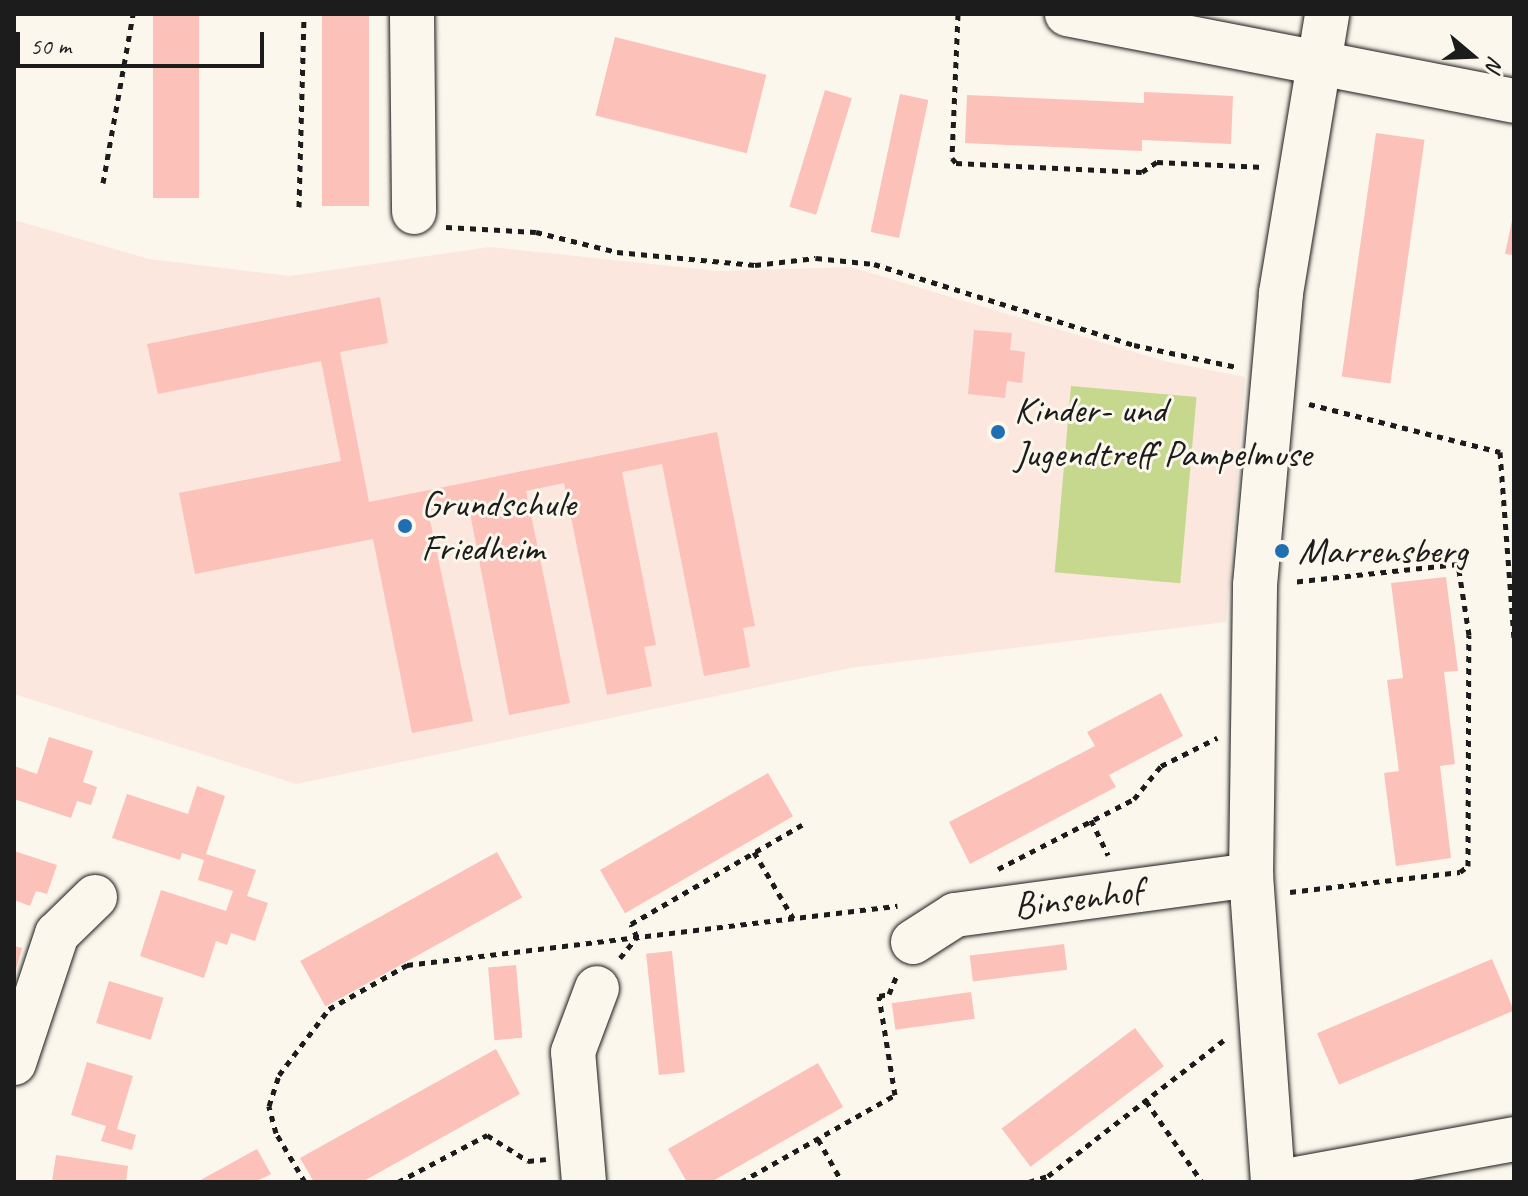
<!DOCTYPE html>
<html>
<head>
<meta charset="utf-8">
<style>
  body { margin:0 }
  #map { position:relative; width:1528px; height:1196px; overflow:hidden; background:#fbf7ec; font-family:Caveat,sans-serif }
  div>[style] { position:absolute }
  .built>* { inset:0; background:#fbe7dd }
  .green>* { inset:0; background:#c5d88d; transform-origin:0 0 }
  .building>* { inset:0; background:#fcc1b9; transform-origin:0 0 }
  .path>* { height:5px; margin-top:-2.5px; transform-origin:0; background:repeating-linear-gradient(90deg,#1c1c1c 0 6px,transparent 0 12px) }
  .roads { filter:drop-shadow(0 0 2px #1c1c1c) drop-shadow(0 0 2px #1c1c1c) }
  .minor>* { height:44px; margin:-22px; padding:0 22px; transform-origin:22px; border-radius:22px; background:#fbf7ec }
  .dots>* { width:22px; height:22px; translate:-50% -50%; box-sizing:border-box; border:4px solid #fbf7ec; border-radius:50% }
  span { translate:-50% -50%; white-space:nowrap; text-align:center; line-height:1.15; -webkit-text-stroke:6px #fbf7ec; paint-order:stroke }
  .poi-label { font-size:38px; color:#1c1c1c }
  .left { translate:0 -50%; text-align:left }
  .street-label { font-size:38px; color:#1c1c1c }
  .frame { position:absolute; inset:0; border:16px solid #1c1c1c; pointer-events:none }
  .north { position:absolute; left:1432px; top:16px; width:80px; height:80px; -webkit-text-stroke:6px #fbf7ec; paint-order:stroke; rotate:109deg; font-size:22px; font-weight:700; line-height:32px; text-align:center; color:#1c1c1c }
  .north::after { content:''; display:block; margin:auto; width:28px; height:36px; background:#1c1c1c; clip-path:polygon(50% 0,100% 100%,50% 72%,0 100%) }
  .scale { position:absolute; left:16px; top:32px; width:248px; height:36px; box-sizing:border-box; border:4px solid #1c1c1c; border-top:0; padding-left:10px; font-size:24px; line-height:28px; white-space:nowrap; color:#1c1c1c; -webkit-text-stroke:6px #fbf7ec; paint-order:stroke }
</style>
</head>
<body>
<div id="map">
  <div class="built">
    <div style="clip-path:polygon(14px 220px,149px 259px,290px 276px,490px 247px,718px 271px,851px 267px,1164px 361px,1245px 377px,1226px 622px,850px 668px,296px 784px,14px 694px)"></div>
  </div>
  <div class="green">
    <div style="left:1071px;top:386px;width:126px;height:187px;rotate:5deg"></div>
  </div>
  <div class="building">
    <div style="left:153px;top:14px;width:46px;height:184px"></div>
    <div style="left:322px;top:14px;width:47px;height:192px"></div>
    <div style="left:615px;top:37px;width:156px;height:81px;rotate:14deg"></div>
    <div style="left:825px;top:90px;width:28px;height:122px;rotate:17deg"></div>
    <div style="clip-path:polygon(1144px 92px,1233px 96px,1231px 144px,1142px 140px,1142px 151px,965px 143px,967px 95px,1144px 103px)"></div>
    <div style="left:900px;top:94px;width:29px;height:141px;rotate:12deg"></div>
    <div style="left:1376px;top:133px;width:49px;height:246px;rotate:8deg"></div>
    <div style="clip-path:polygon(1514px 211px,1514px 255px,1505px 254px)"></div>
    <div style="clip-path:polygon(380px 297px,388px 343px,340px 352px,369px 502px,717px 432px,755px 626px,743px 628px,750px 667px,704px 676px,662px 464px,622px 472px,656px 645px,644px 647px,652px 686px,607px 695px,564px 483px,526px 491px,570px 703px,509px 715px,468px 503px,428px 511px,473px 721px,412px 733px,373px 539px,195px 574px,179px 493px,341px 461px,321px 361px,158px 394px,147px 344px)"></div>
    <div style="clip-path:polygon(974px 330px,1012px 333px,1010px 350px,1025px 352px,1022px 383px,1007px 381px,1005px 398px,968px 394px)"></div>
    <div style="clip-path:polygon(1446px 577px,1458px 671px,1444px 672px,1455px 764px,1440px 766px,1451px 858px,1396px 866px,1384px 773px,1399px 771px,1387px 680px,1403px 678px,1391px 583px)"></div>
    <div style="clip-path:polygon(1161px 693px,1183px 736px,1109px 775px,1116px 787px,970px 864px,949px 822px,1095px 746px,1087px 732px)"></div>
    <div style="clip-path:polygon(49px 737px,93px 751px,83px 782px,97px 787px,91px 805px,77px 801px,71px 818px,14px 799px,14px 766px,37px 774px)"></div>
    <div style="left:768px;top:773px;width:50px;height:194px;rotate:60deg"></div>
    <div style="clip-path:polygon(197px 786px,225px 796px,206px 854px,256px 870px,247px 896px,268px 903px,255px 941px,231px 933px,227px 945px,216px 941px,204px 978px,140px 956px,161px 890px,226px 911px,233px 891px,198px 880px,204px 860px,182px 853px,180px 860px,112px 838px,127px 794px,188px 814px)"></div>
    <div style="clip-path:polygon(14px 851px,57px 865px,47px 894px,36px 891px,30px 906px,14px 900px)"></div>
    <div style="left:497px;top:852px;width:52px;height:225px;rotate:61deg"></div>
    <div style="left:1064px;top:944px;width:26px;height:95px;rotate:83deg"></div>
    <div style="clip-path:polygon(14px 946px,22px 948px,15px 973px,14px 973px)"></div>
    <div style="left:672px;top:951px;width:122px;height:26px;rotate:84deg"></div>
    <div style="left:1492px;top:959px;width:56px;height:190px;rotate:67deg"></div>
    <div style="left:516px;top:965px;width:73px;height:28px;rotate:85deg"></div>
    <div style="left:109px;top:981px;width:57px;height:44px;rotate:17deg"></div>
    <div style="left:971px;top:992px;width:27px;height:80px;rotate:82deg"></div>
    <div style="left:1135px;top:1028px;width:48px;height:167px;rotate:53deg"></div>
    <div style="clip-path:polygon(496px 1049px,520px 1094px,362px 1182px,314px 1182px,300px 1158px)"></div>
    <div style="clip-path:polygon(87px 1062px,133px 1076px,117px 1129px,136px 1135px,132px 1150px,101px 1141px,106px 1126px,71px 1115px)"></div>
    <div style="clip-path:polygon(818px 1063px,843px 1107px,711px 1182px,687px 1182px,668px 1149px)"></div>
    <div style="clip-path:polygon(257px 1149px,271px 1174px,255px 1182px,197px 1182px)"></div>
    <div style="clip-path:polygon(56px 1155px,128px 1166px,126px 1182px,52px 1182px)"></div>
  </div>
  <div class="path">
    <div style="left:958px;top:14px;width:144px;rotate:92.4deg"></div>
    <div style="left:952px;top:158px;width:6px;rotate:51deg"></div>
    <div style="left:956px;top:163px;width:186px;rotate:2.8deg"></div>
    <div style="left:1142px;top:172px;width:18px;rotate:-34deg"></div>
    <div style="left:1157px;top:162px;width:107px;rotate:2.7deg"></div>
    <div style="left:103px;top:183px;width:172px;rotate:-79.9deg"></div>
    <div style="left:299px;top:207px;width:193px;rotate:-88.5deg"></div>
    <div style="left:446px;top:227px;width:90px;rotate:3.2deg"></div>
    <div style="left:536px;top:232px;width:83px;rotate:13.9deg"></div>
    <div style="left:617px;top:252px;width:139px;rotate:5.4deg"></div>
    <div style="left:755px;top:265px;width:61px;rotate:-6.5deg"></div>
    <div style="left:816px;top:258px;width:58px;rotate:5.9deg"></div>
    <div style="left:874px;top:264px;width:272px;rotate:17.3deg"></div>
    <div style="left:1134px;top:345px;width:105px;rotate:12.1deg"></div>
    <div style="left:1309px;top:404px;width:197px;rotate:14.1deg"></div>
    <div style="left:1500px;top:452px;width:186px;rotate:85.7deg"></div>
    <div style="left:1091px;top:820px;width:39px;rotate:64deg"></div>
    <div style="left:754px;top:852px;width:77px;rotate:59.4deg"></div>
    <div style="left:998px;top:869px;width:153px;rotate:-27.2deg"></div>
    <div style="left:1134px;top:799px;width:43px;rotate:-50.7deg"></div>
    <div style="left:1161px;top:766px;width:63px;rotate:-26.6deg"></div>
    <div style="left:1290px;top:892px;width:171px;rotate:-6.7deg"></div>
    <div style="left:1460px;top:872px;width:10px;rotate:-37deg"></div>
    <div style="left:1468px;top:866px;width:231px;rotate:-89.8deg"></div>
    <div style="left:1469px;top:635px;width:72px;rotate:-98.8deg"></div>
    <div style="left:1458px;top:564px;width:167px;rotate:173.8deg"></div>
    <div style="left:620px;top:958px;width:27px;rotate:-51deg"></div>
    <div style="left:637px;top:937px;width:14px;rotate:-115deg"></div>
    <div style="left:631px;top:924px;width:198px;rotate:-30.1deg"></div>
    <div style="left:1146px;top:1101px;width:98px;rotate:55.3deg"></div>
    <div style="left:818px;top:1139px;width:49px;rotate:60.8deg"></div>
    <div style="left:305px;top:1182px;width:57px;rotate:-120.6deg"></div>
    <div style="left:276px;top:1133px;width:28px;rotate:-105deg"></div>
    <div style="left:269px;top:1106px;width:33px;rotate:-72deg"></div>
    <div style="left:279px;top:1075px;width:83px;rotate:-52.9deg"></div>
    <div style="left:329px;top:1009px;width:90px;rotate:-29.4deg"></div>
    <div style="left:407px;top:965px;width:494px;rotate:-6.9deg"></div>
    <div style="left:398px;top:1182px;width:101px;rotate:-27.8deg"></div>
    <div style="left:487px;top:1135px;width:49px;rotate:32.4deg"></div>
    <div style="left:528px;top:1161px;width:18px;rotate:-6deg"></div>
    <div style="left:741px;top:1182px;width:177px;rotate:-29.5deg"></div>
    <div style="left:895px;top:1095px;width:100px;rotate:-99.2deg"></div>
    <div style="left:879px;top:996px;width:10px;rotate:-11deg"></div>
    <div style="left:889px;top:994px;width:23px;rotate:-67deg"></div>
    <div style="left:1029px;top:1182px;width:20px;rotate:-18deg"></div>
    <div style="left:1048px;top:1176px;width:222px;rotate:-37.7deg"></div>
  </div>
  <div class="roads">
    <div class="minor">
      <div style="left:412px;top:14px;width:198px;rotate:89.4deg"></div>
      <div style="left:1067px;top:14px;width:455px;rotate:11deg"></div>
      <div style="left:913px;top:942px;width:50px;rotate:-32.7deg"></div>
      <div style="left:955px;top:915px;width:299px;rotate:-7.7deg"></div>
      <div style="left:14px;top:1063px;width:136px;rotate:-71.6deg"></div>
      <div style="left:57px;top:934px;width:53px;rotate:-44.2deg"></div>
      <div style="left:584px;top:1182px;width:130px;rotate:-94.8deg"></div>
      <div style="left:573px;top:1052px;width:68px;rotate:-69.4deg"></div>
      <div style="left:1273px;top:1182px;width:308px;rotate:-94.1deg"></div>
      <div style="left:1251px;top:875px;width:290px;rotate:-89.2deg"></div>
      <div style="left:1255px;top:585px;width:293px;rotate:-84.9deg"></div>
      <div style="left:1281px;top:293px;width:283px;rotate:-80.6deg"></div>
      <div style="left:1280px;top:1182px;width:238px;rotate:-10.4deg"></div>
    </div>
  </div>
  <div class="dots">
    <div style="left:998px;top:432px;background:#1f6fb2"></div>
    <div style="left:405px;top:526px;background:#1f6fb2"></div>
    <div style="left:1282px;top:551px;background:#1f6fb2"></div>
  </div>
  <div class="poi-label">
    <span class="left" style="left:1014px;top:432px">Kinder- und<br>Jugendtreff Pampelmuse</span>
    <span class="left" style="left:421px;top:526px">Grundschule<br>Friedheim</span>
    <span class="left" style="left:1298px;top:551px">Marrensberg</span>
  </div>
  <div class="street-label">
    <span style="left:1078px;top:898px;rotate:-7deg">Binsenhof</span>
  </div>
  <div class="frame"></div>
  <div class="north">N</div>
  <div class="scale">50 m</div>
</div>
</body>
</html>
